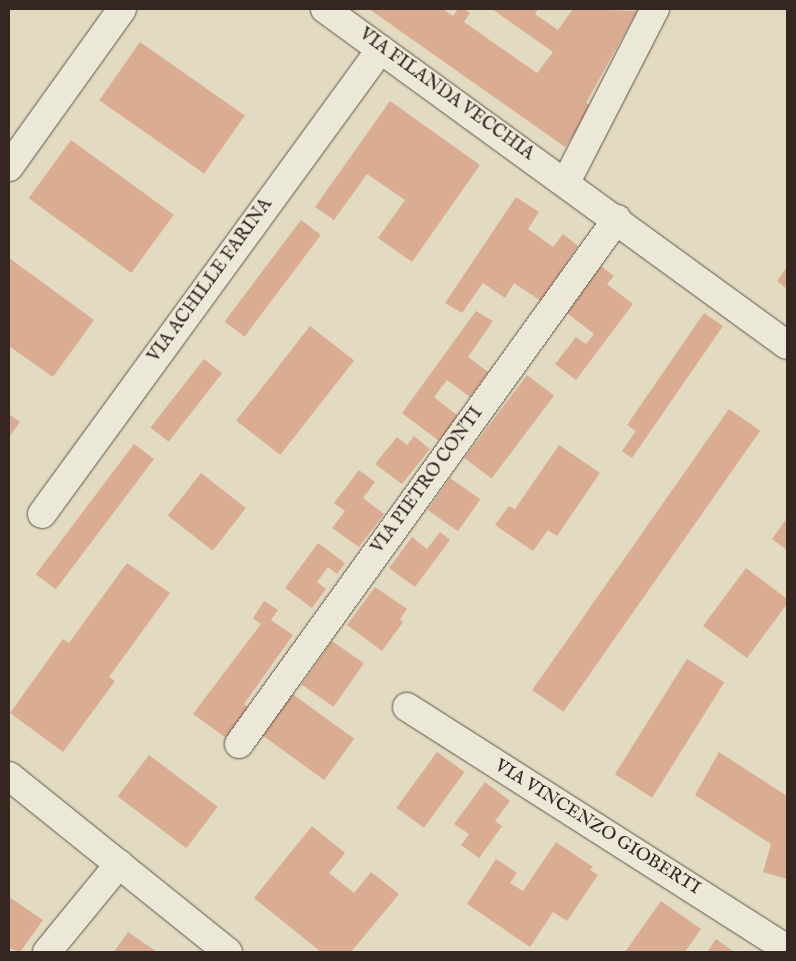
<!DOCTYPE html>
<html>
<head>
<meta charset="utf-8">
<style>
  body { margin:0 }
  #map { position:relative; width:796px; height:961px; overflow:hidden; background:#e2dbc1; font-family:"IM FELL English",serif }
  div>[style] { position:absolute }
  .building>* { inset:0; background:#daac91; transform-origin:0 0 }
  .roads { filter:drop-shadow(0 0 1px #605349) drop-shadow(0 0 1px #605349) }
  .minor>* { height:28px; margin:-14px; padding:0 14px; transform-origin:14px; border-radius:14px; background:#ece8d7 }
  span { translate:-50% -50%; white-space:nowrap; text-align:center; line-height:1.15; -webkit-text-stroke:4px #ece8d7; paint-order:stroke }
  .street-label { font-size:18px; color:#352621 }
  .frame { position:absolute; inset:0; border:10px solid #352621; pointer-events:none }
</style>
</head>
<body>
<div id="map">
  <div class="building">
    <div style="clip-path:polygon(369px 9px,443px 9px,453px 16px,458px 9px,464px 9px,470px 13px,464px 22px,537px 73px,553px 52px,492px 9px,538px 9px,535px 14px,558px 30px,573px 9px,637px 11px,586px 103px,593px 108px,565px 147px)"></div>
    <div style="left:140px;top:42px;width:128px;height:71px;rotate:35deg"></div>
    <div style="clip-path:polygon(390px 101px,480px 165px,412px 262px,378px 238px,405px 200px,367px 174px,334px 220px,315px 207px)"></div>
    <div style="left:71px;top:140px;width:127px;height:72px;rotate:36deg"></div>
    <div style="clip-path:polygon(516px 197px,539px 212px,528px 229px,553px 247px,563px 234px,578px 246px,541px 301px,514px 283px,505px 298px,483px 283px,462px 313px,445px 303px)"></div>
    <div style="left:301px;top:220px;width:25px;height:127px;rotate:37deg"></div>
    <div style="clip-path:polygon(9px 258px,94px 320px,53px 377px,9px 346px)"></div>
    <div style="clip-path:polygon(601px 266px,614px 276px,607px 284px,633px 304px,576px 380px,555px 364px,576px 337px,586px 344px,594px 334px,567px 313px)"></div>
    <div style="clip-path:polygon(787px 267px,787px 289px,777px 281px)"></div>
    <div style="clip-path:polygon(476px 311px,493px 321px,468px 357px,488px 372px,470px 397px,447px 380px,434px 397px,458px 416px,439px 441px,402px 413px)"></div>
    <div style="clip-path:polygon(704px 313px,723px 326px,632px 458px,622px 451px,636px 431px,627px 425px)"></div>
    <div style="left:310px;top:326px;width:56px;height:120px;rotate:38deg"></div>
    <div style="left:204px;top:359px;width:23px;height:87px;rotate:38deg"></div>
    <div style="left:527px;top:375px;width:34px;height:104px;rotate:37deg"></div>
    <div style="left:729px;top:409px;width:38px;height:343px;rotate:35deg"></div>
    <div style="clip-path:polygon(9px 414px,20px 422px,9px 437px)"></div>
    <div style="clip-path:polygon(414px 436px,430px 449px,402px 484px,375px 464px,397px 437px,407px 445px)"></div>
    <div style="left:134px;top:444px;width:25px;height:163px;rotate:37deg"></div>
    <div style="clip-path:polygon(559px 445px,600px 473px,557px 536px,548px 530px,533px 551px,495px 525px,509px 506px,515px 509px)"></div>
    <div style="clip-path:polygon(359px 470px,375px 482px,363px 498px,384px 514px,359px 547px,332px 528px,345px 511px,334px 503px)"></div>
    <div style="left:201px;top:473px;width:57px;height:54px;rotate:38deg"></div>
    <div style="left:450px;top:478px;width:37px;height:39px;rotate:35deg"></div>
    <div style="clip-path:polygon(787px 518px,787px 550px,772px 539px)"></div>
    <div style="clip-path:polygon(440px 532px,450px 540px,415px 587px,389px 568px,412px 537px,427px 549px)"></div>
    <div style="clip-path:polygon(318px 543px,345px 563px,337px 574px,328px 567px,317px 582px,326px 589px,312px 608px,285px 588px)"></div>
    <div style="clip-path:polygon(127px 563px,170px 593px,109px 677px,115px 681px,63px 752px,10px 713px,63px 639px,69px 643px)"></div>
    <div style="clip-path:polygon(746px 568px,787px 599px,787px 604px,747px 658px,703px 626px)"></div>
    <div style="clip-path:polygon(375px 587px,407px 609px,400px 619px,403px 622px,382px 651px,347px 625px)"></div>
    <div style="clip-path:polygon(264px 601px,278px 610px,271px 620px,293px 635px,244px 704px,250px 709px,229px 740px,193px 714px,261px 624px,253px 618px)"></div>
    <div style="left:332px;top:641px;width:39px;height:53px;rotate:35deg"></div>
    <div style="left:687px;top:659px;width:44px;height:136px;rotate:32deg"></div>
    <div style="left:291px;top:693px;width:78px;height:51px;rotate:36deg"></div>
    <div style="left:437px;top:752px;width:34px;height:69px;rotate:36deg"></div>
    <div style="clip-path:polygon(719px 752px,787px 796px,787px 879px,763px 872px,771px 844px,695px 795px)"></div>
    <div style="left:149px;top:755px;width:86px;height:52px;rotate:37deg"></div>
    <div style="clip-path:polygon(485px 782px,510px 801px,495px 821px,502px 826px,479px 858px,461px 845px,469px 834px,454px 824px)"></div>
    <div style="clip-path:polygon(312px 826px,345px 853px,329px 873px,354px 893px,371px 872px,399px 894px,351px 952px,321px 952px,254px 898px)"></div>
    <div style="clip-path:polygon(556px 842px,593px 867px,590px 870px,598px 875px,567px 921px,553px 912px,530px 947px,467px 904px,496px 859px,517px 873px,510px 883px,523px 891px)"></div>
    <div style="clip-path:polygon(9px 897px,43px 920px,20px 952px,9px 948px)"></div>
    <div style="clip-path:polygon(661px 901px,701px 929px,685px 952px,625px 952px)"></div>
    <div style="clip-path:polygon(128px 932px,157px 952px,114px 952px)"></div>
    <div style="clip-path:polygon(716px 939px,734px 952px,707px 952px)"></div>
  </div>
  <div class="roads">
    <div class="minor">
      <div style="left:325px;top:9px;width:571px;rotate:36.03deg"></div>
      <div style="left:9px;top:167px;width:194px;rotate:-54.4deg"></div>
      <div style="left:566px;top:182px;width:195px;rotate:-62.8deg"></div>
      <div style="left:42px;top:514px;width:575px;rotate:-53.91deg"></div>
      <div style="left:407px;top:707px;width:451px;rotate:32.5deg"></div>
      <div style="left:239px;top:744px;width:647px;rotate:-54.25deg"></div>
      <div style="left:9px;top:776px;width:281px;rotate:38.8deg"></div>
      <div style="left:47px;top:952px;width:114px;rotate:-50.7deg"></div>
    </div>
  </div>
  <div class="street-label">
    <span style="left:446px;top:95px;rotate:36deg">VIA FILANDA VECCHIA</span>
    <span style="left:211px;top:281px;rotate:-54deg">VIA ACHILLE FARINA</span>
    <span style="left:428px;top:481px;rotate:-54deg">VIA PIETRO CONTI</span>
    <span style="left:597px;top:828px;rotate:32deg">VIA VINCENZO GIOBERTI</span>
  </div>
  <div class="frame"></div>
</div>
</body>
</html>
